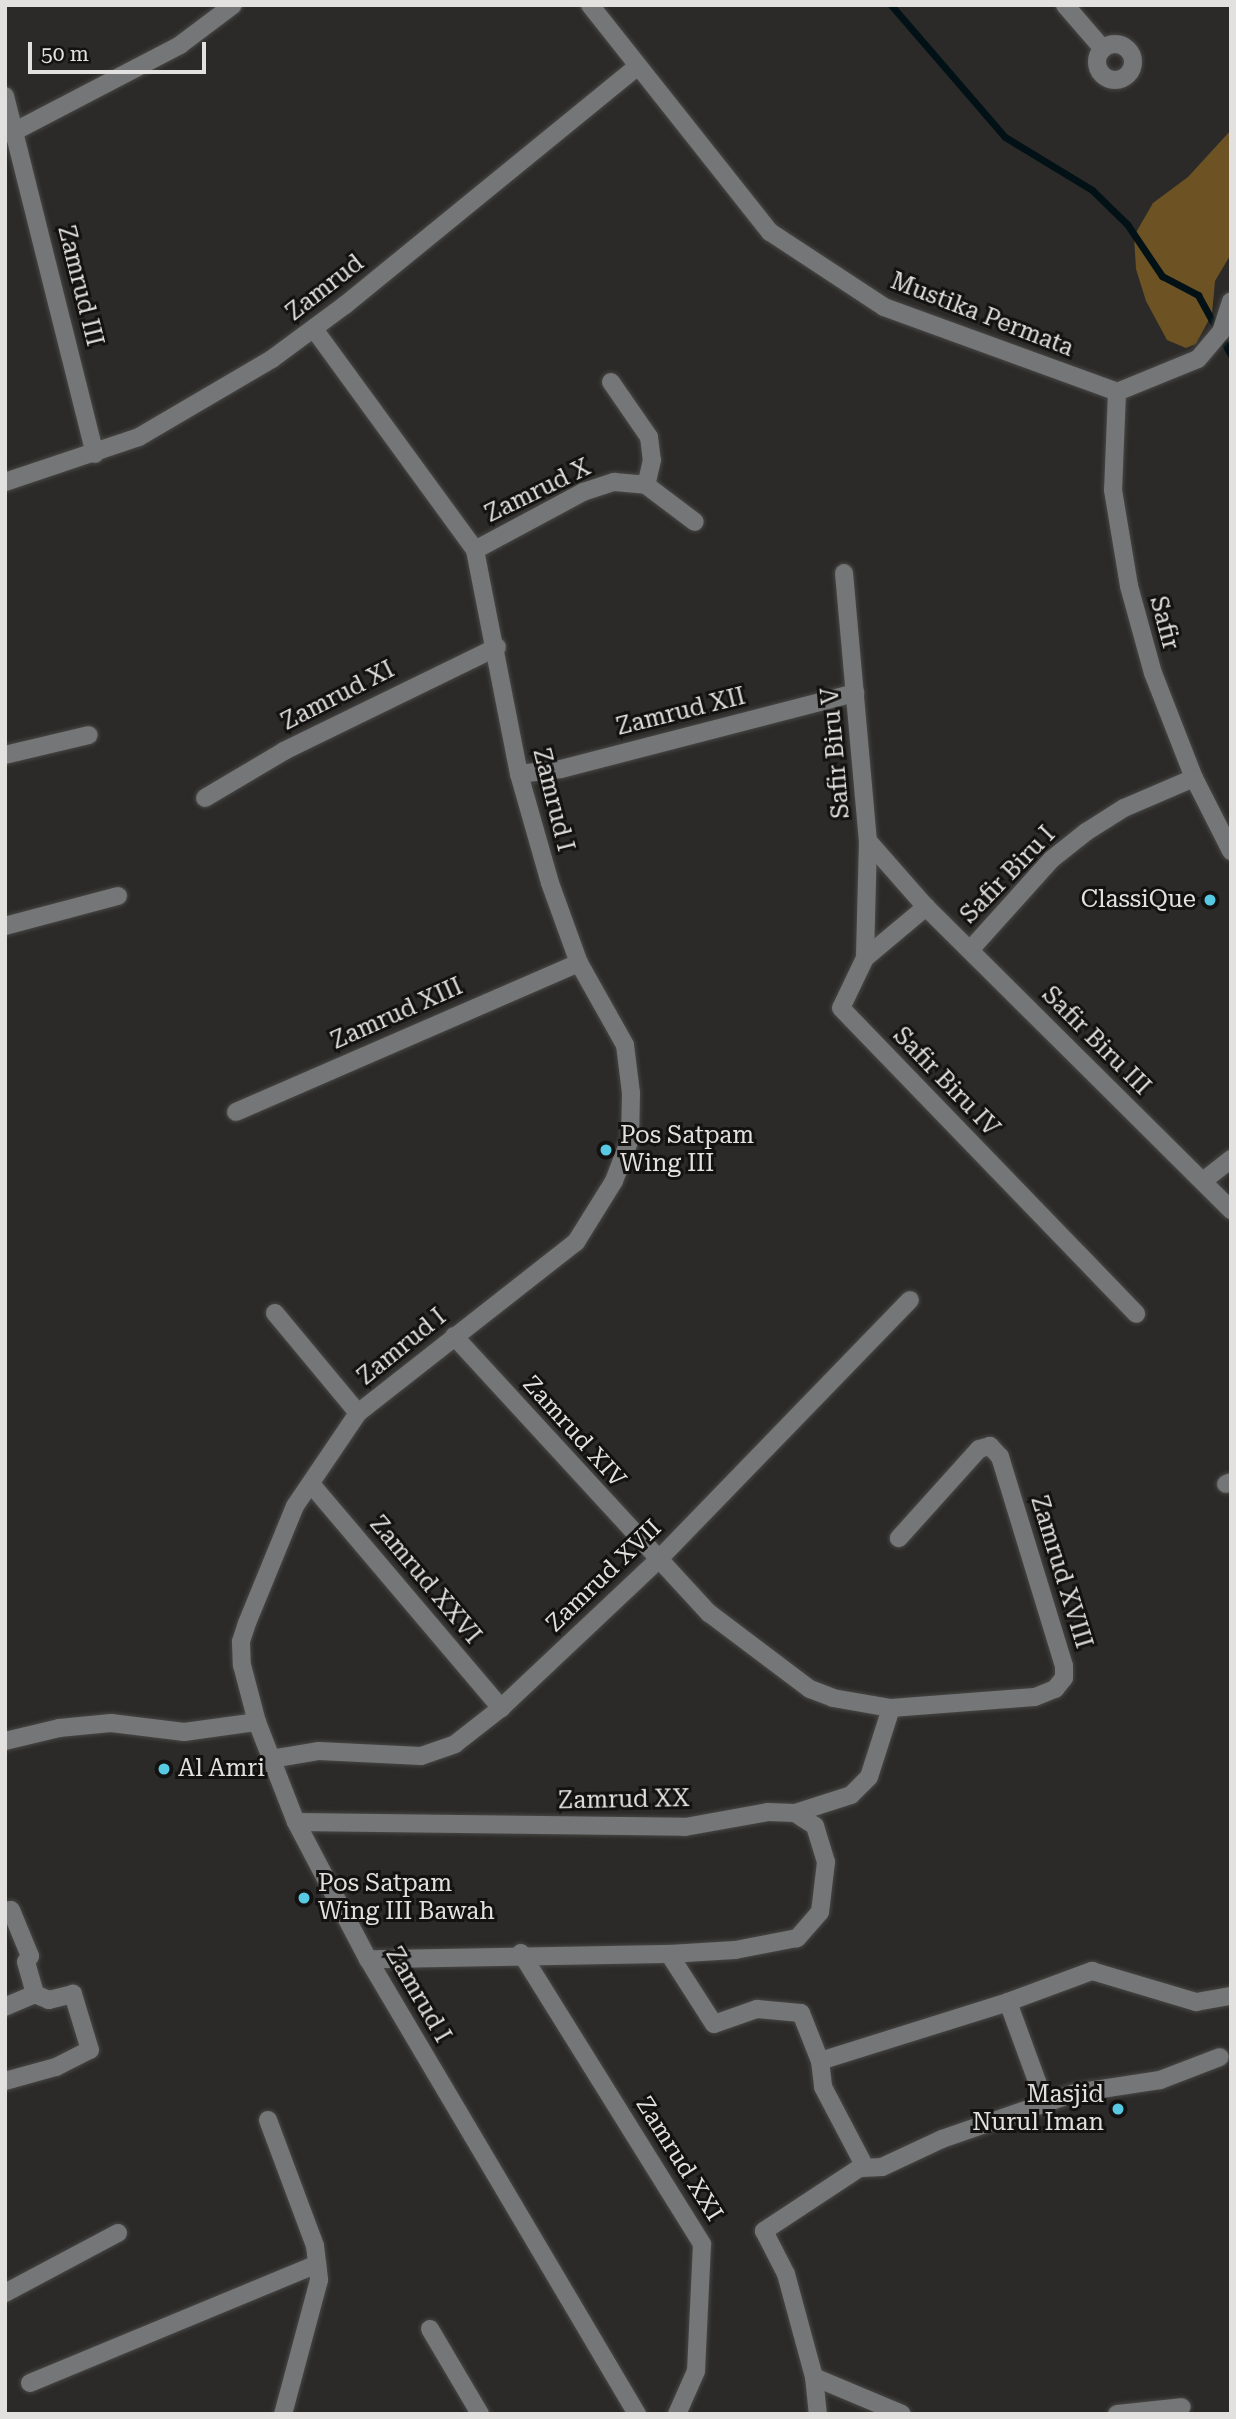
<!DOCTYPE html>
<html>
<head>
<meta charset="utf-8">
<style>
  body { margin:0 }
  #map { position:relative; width:1236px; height:2419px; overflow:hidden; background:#2b2a28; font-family:"Roboto Serif",serif }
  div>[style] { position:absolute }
  .forest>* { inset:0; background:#6d5323 }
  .stream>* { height:7px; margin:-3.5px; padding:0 3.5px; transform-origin:3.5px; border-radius:3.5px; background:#021115 }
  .roads { filter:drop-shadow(0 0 2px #484745) drop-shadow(0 0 2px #484745) }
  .minor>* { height:18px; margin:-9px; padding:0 9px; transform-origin:9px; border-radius:9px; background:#757677 }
  .minor>.ring { margin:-9px; padding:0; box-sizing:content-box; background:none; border:18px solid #757677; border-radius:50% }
  .dots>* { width:19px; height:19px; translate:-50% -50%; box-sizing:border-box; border:4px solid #131211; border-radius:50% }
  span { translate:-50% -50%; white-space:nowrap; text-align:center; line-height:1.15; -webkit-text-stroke:6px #131211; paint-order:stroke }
  .street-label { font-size:24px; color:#e2e1df }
  .poi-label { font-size:24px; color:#e2e1df }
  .right { translate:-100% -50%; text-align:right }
  .left { translate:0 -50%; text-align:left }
  .frame { position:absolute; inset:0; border:7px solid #e2e1df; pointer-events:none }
  .scale { position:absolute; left:28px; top:42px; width:178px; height:32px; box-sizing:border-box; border:4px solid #e2e1df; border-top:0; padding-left:9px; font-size:21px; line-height:24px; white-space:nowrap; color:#e2e1df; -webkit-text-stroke:5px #131211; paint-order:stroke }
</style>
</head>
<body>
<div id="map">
  <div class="forest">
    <div style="clip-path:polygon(1231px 130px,1231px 254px,1215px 281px,1212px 314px,1196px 344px,1186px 348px,1167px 340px,1146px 301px,1136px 269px,1134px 236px,1153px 203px,1188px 177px)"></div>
  </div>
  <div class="stream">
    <div style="left:891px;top:5px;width:174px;rotate:49.2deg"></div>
    <div style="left:1005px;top:137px;width:102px;rotate:31.3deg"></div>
    <div style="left:1092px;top:190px;width:49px;rotate:44.2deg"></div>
    <div style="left:1127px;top:224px;width:63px;rotate:56.1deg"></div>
    <div style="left:1162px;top:276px;width:41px;rotate:27.8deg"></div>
    <div style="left:1198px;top:295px;width:68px;rotate:61.2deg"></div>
  </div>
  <div class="roads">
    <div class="minor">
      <div style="left:590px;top:5px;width:290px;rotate:51.6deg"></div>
      <div style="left:770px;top:232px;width:136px;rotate:33.3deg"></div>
      <div style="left:884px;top:307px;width:248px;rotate:20deg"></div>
      <div style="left:1117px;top:392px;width:87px;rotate:-22.2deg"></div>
      <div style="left:1198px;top:359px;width:35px;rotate:-50deg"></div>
      <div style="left:1221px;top:332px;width:32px;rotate:-72deg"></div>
      <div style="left:1065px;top:5px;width:58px;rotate:49.2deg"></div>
      <div class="ring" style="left:1097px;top:44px;width:18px;height:18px"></div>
      <div style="left:5px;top:96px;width:369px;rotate:75.9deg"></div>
      <div style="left:17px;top:130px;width:184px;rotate:-27.5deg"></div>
      <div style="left:180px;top:45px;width:66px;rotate:-37deg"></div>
      <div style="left:314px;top:329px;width:273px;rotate:53.9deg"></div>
      <div style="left:475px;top:550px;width:228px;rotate:78.9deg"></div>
      <div style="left:519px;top:774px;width:113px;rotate:74.1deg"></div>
      <div style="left:550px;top:883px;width:85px;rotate:70.1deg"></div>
      <div style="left:579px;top:963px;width:94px;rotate:60.7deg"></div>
      <div style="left:625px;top:1045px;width:48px;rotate:82.9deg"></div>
      <div style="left:631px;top:1093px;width:46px;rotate:91.2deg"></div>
      <div style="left:630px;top:1139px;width:45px;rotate:110.9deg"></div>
      <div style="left:614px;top:1181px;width:72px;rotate:121.9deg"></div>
      <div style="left:576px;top:1242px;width:277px;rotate:141.9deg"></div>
      <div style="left:358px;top:1413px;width:112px;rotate:124.1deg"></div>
      <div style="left:295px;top:1506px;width:126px;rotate:112.3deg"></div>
      <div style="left:247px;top:1623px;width:20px;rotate:108deg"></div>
      <div style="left:241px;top:1642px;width:23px;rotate:88deg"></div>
      <div style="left:242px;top:1665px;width:59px;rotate:75.3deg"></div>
      <div style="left:257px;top:1722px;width:107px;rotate:68.7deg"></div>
      <div style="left:296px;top:1822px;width:155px;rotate:62.3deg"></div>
      <div style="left:368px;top:1959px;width:529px;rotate:59.41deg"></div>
      <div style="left:611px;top:382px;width:67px;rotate:55.4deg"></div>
      <div style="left:649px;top:437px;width:23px;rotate:83deg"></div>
      <div style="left:652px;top:460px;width:26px;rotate:103deg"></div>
      <div style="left:1117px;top:392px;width:98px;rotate:92.3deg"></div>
      <div style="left:1113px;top:490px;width:97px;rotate:80.5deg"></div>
      <div style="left:1129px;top:586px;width:90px;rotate:74.6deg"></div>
      <div style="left:1153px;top:673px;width:113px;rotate:68.7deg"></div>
      <div style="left:1194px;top:778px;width:82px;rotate:63.1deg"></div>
      <div style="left:5px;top:482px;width:141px;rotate:-18.6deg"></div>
      <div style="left:139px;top:437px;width:154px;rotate:-30.4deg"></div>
      <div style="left:272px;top:359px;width:91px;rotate:-36.5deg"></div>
      <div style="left:345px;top:305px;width:375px;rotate:-39.2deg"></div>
      <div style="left:475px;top:550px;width:123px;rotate:-28.2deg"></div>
      <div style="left:583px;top:492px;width:33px;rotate:-18deg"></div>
      <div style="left:614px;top:482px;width:32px;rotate:5deg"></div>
      <div style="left:646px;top:485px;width:61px;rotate:37.1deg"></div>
      <div style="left:844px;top:573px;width:269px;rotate:84.9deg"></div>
      <div style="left:868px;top:841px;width:88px;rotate:48.7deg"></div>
      <div style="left:926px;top:907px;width:430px;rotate:44.8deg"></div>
      <div style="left:5px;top:755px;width:86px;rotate:-13.4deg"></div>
      <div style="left:519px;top:774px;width:42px;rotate:-6.8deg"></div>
      <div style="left:561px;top:769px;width:304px;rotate:-14.5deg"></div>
      <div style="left:205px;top:798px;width:92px;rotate:-30.7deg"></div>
      <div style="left:284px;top:751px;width:237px;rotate:-26deg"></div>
      <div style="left:868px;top:841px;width:117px;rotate:91.5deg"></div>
      <div style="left:865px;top:958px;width:55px;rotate:115.6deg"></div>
      <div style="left:841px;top:1008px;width:425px;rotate:46deg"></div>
      <div style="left:5px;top:926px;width:117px;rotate:-14.9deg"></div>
      <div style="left:970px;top:950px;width:122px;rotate:-48deg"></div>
      <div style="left:1052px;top:859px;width:43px;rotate:-38.5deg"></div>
      <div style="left:1086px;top:832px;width:45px;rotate:-32.3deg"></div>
      <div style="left:1124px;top:808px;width:76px;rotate:-23.2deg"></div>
      <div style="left:865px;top:958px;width:80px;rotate:-39.9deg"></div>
      <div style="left:236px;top:1112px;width:374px;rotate:-23.5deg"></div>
      <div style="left:1203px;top:1181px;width:36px;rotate:-38deg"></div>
      <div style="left:275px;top:1313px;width:130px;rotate:50.3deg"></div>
      <div style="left:454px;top:1336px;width:377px;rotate:47.4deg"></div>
      <div style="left:709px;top:1613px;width:126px;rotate:37deg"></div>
      <div style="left:810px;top:1689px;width:25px;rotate:21deg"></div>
      <div style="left:833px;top:1698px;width:59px;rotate:9.8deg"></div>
      <div style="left:891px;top:1708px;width:144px;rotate:-4.4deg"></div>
      <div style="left:1035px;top:1697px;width:22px;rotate:-22deg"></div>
      <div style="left:1055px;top:1689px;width:14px;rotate:-51deg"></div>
      <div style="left:1064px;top:1678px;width:12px;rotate:-90deg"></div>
      <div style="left:1064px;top:1666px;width:219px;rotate:-107deg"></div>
      <div style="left:1000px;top:1457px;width:15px;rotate:-132deg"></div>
      <div style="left:990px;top:1446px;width:11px;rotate:165deg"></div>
      <div style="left:979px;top:1449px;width:120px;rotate:132deg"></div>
      <div style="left:311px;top:1484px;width:294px;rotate:49.7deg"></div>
      <div style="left:1226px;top:1484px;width:5px;rotate:-22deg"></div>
      <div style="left:5px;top:1741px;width:56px;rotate:-13.5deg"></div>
      <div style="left:59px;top:1728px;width:52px;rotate:-5.5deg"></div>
      <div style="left:111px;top:1723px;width:74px;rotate:7deg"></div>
      <div style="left:184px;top:1732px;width:74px;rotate:-7.8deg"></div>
      <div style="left:271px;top:1759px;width:49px;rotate:-9.5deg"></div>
      <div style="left:319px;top:1751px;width:102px;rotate:2.8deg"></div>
      <div style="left:421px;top:1756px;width:36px;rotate:-19deg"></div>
      <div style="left:455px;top:1744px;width:58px;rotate:-38deg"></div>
      <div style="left:501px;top:1708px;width:216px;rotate:-43.3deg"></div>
      <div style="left:658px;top:1560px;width:362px;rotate:-45.9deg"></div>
      <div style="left:795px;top:1813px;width:59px;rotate:-17.8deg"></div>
      <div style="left:851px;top:1795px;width:25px;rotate:-45deg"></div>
      <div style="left:869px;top:1777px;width:72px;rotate:-72.3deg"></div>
      <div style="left:296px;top:1822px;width:389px;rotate:0.7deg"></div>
      <div style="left:685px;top:1827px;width:84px;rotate:-10.2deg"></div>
      <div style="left:768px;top:1812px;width:27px;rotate:2deg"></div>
      <div style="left:795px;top:1813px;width:24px;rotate:33deg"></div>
      <div style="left:815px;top:1826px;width:38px;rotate:73deg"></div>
      <div style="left:826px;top:1862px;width:50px;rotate:96.8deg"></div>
      <div style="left:820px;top:1912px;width:35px;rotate:131deg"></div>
      <div style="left:797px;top:1938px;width:63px;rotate:169deg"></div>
      <div style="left:735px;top:1950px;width:66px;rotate:176.5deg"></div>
      <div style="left:669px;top:1954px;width:301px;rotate:179deg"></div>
      <div style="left:5px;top:1912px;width:6px;rotate:-18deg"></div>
      <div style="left:11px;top:1910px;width:50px;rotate:67.6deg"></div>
      <div style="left:30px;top:1956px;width:7px;rotate:124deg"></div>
      <div style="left:26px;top:1962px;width:33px;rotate:74deg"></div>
      <div style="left:35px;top:1994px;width:33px;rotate:157deg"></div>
      <div style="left:521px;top:1953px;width:343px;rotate:58.1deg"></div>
      <div style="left:702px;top:2244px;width:127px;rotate:92.7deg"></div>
      <div style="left:696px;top:2371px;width:47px;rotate:113.8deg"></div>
      <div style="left:669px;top:1954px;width:83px;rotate:57.3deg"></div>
      <div style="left:714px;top:2024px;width:46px;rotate:-19.2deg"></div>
      <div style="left:757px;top:2009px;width:44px;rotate:5.2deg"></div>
      <div style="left:801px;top:2013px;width:52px;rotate:68.4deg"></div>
      <div style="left:820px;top:2061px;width:26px;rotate:83deg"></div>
      <div style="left:823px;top:2087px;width:88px;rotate:62.3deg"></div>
      <div style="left:864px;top:2165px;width:120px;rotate:146.6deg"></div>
      <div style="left:764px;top:2231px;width:48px;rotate:62.9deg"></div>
      <div style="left:786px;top:2274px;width:107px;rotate:74.8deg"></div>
      <div style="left:814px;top:2377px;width:37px;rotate:84deg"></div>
      <div style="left:1008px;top:2002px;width:111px;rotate:69.9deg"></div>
      <div style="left:820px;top:2061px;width:197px;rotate:-17.4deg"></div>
      <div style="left:1008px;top:2002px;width:90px;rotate:-20.3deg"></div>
      <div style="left:1092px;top:1971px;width:109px;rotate:16.6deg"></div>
      <div style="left:1196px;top:2002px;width:36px;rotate:-10deg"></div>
      <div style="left:5px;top:2081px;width:53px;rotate:-15.4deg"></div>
      <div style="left:56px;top:2067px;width:38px;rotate:-27deg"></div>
      <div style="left:90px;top:2050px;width:59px;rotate:-106.9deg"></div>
      <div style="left:73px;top:1994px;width:25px;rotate:166deg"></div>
      <div style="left:49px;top:2000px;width:15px;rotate:-157deg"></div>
      <div style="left:268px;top:2120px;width:134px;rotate:69.5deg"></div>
      <div style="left:315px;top:2246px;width:34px;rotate:83deg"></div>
      <div style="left:319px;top:2280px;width:139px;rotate:105deg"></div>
      <div style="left:862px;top:2168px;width:20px;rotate:-3deg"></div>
      <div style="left:882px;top:2167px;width:66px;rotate:-25deg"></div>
      <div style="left:942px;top:2139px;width:141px;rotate:-19.1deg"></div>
      <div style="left:1075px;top:2093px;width:86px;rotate:-8.7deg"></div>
      <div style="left:1160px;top:2080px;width:64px;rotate:-21deg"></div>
      <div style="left:5px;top:2293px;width:128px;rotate:-28deg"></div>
      <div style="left:430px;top:2329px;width:99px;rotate:59.5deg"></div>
      <div style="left:814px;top:2377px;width:95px;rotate:22.8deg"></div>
      <div style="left:30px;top:2383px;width:311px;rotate:-22.5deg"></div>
      <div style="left:1117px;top:2414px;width:65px;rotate:-6.1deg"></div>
    </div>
  </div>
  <div class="dots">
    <div style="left:1210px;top:900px;background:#57c9e3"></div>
    <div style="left:606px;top:1150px;background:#57c9e3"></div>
    <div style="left:164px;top:1769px;background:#57c9e3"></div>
    <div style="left:304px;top:1898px;background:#57c9e3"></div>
    <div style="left:1118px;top:2109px;background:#57c9e3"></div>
  </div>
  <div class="street-label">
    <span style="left:80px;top:286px;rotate:76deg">Zamrud III</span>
    <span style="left:325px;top:288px;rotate:-38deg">Zamrud</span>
    <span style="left:982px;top:315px;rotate:21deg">Mustika Permata</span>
    <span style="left:538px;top:491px;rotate:-26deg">Zamrud X</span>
    <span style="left:1164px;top:623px;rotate:75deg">Safir</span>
    <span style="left:338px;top:696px;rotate:-27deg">Zamrud XI</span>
    <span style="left:681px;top:712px;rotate:-14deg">Zamrud XII</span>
    <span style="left:836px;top:753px;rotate:-95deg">Safir Biru V</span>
    <span style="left:553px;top:800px;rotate:76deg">Zamrud I</span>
    <span style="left:1008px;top:875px;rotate:-46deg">Safir Biru I</span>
    <span style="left:397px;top:1014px;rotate:-24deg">Zamrud XIII</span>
    <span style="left:1096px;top:1041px;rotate:45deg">Safir Biru III</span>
    <span style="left:946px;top:1082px;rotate:46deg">Safir Biru IV</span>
    <span style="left:402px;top:1347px;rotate:-39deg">Zamrud I</span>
    <span style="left:574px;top:1432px;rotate:48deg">Zamrud XIV</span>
    <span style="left:1061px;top:1572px;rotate:73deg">Zamrud XVIII</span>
    <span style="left:604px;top:1576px;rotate:-44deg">Zamrud XVII</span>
    <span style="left:425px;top:1580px;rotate:50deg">Zamrud XXVI</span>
    <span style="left:624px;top:1800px;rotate:-1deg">Zamrud XX</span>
    <span style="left:418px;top:1995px;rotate:60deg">Zamrud I</span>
    <span style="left:679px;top:2159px;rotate:58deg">Zamrud XXI</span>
  </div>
  <div class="poi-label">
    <span class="right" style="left:1196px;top:900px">ClassiQue</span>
    <span class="left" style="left:620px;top:1150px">Pos Satpam<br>Wing III</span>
    <span class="left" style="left:178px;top:1769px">Al Amri</span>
    <span class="left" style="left:318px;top:1898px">Pos Satpam<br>Wing III Bawah</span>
    <span class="right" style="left:1104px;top:2109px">Masjid<br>Nurul Iman</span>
  </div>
  <div class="frame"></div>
  <div class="scale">50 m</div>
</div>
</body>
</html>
